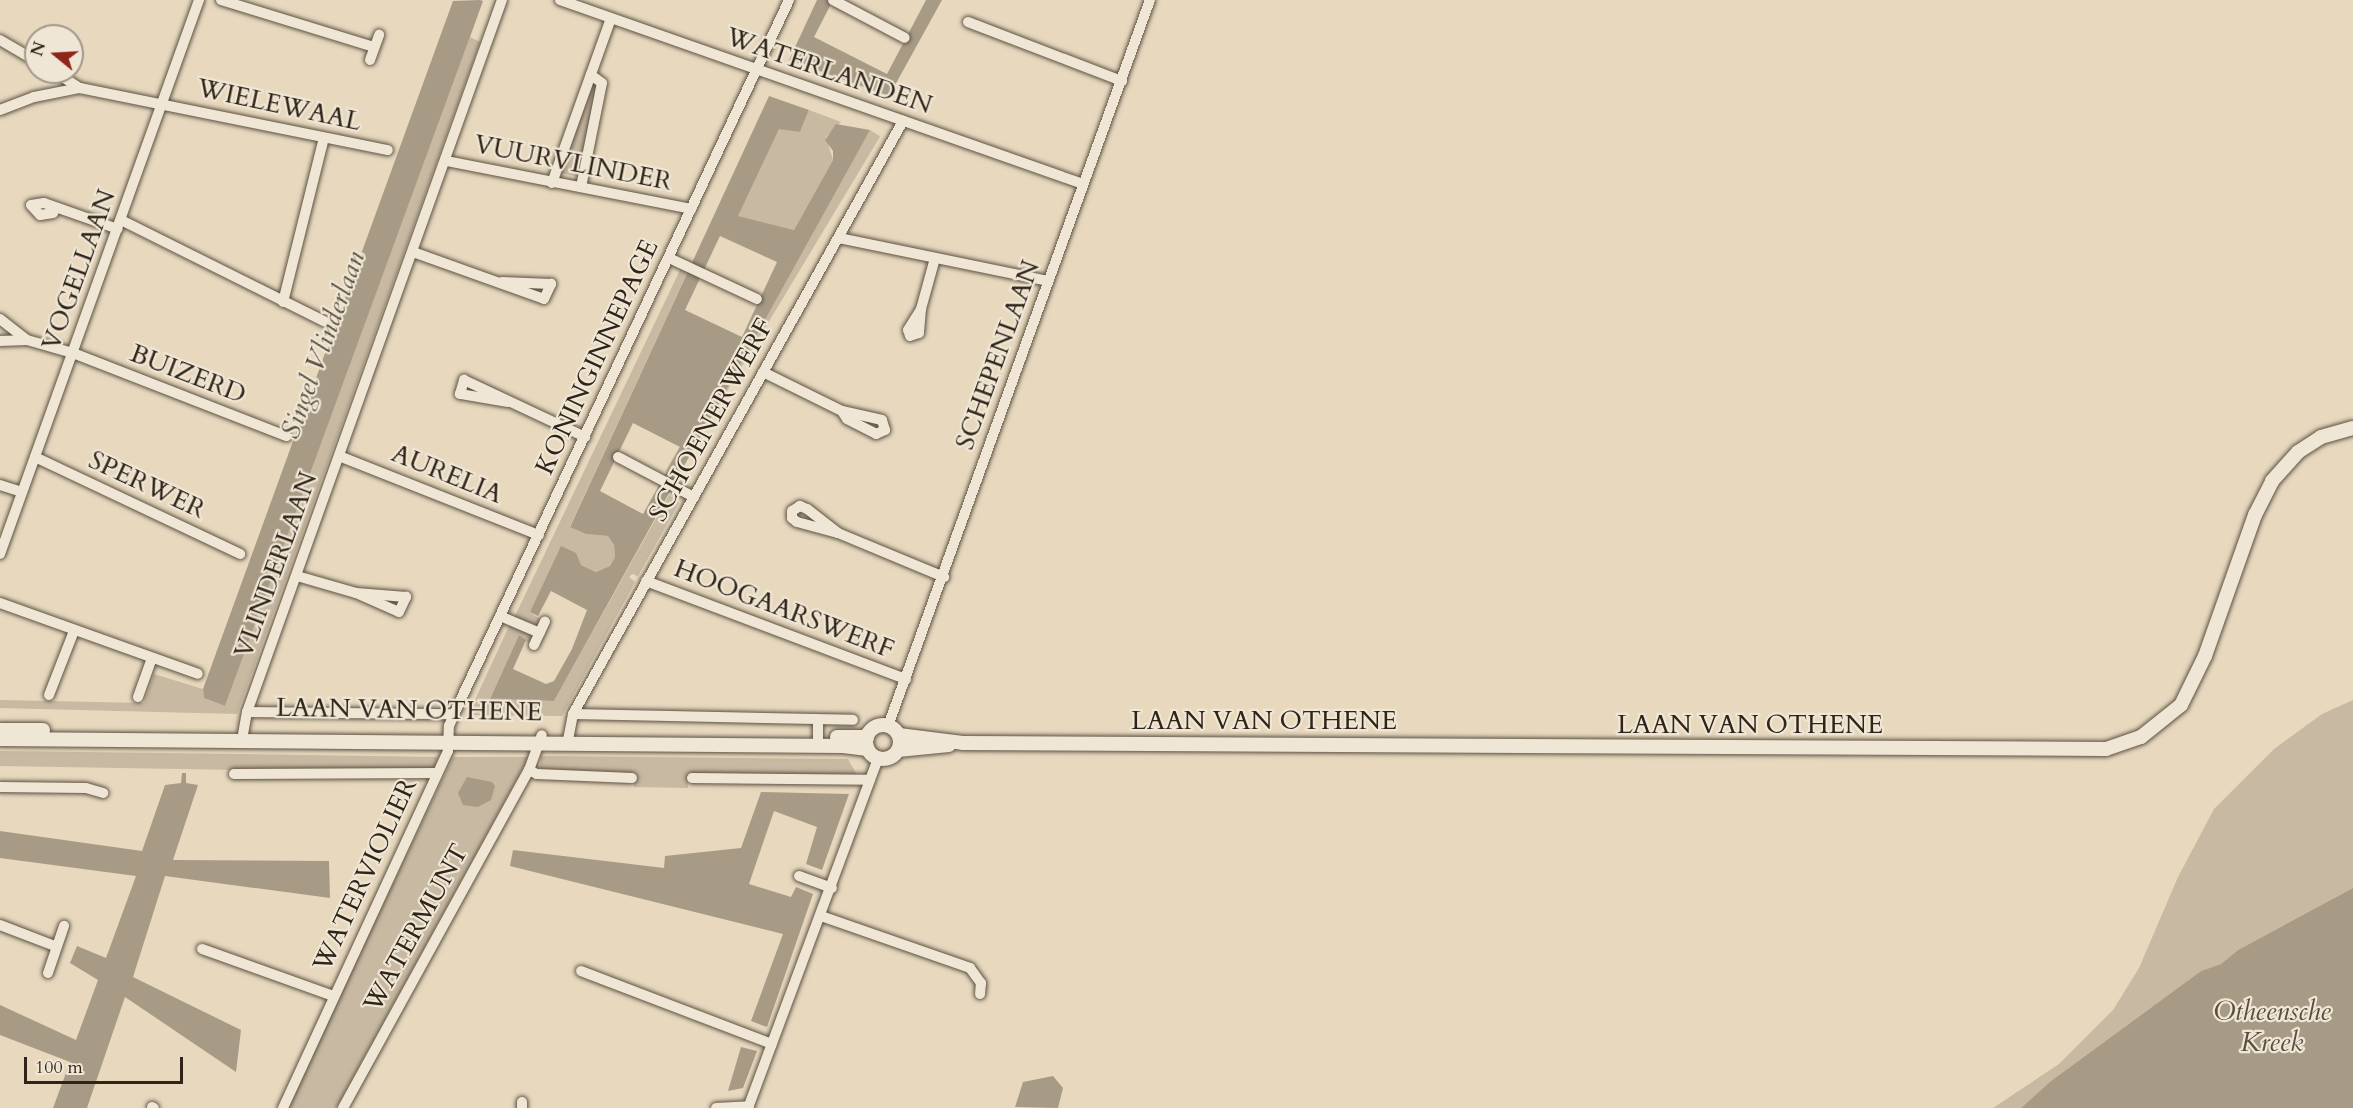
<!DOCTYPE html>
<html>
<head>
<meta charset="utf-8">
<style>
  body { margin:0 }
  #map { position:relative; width:2353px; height:1108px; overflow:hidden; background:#e7d8be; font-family:Cardo,serif }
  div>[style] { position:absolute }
  .green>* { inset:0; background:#c8b9a2; transform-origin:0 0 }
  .water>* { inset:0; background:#a89b86 }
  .roads { filter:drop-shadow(0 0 2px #5d5142) drop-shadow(0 0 2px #5d5142) }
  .minor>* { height:10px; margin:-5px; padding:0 5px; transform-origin:5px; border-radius:5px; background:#efe6d5 }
  .tertiary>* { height:14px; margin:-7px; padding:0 7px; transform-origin:7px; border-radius:7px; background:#efe6d5 }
  .tertiary>.ring { margin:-7px; padding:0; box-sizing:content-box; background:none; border:14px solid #efe6d5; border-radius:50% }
  span { translate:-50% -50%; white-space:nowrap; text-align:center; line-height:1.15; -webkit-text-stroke:4.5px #efe6d5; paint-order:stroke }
  .street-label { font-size:26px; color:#2f2418 }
  .water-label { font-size:27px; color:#594e3e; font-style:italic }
  .north { position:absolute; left:24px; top:24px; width:60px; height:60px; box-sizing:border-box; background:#efe6d5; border:2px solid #a29889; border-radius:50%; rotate:288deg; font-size:16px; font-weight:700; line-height:24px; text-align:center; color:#2f2418 }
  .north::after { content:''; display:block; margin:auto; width:21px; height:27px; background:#8f2418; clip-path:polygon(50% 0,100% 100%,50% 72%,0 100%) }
  .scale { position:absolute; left:24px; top:1057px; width:159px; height:27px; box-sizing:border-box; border:3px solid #2f2418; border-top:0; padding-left:8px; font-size:18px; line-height:21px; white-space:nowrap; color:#2f2418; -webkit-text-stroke:4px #efe6d5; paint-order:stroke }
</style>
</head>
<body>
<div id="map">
  <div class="green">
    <div style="clip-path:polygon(470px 37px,480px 42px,237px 714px,0 708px,0 700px,144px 703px,154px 674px,203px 689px,204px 698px,225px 706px)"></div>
    <div style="clip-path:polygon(597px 83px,579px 177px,560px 173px,592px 84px)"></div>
    <div style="clip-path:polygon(809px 110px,841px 122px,826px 137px,833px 160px,794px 230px,737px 216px,779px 128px,800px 132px)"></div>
    <div style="left:870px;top:130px;width:12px;height:398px;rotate:31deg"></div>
    <div style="clip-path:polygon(680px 270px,688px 271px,570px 526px,586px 534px,608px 536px,614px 545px,615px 557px,610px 566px,596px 572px,581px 565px,575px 553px,530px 612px,541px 620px,537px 625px,514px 618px)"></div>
    <div style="clip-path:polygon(669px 495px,679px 503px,638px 576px,632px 574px,629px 577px,635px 582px,562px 716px,468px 715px,510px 624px,532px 635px,530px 644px,519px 635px,490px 699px,554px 701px)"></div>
    <div style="clip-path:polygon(2353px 700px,2353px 888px,2238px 950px,2221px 964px,2201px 971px,2051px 1081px,2021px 1108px,1993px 1108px,2059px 1064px,2113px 1010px,2139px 968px,2178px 877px,2214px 809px,2274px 749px,2322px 714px)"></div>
    <div style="clip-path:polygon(0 751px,237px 754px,438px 757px,434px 770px,239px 770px,0 766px)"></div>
    <div style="clip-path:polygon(541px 756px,848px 759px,857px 775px,688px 773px,688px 788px,634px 787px,634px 773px,545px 772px,540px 767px)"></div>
    <div style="clip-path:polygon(453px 757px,529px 757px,336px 1108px,287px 1108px)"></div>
  </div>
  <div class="water">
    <div style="clip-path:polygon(480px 0,483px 1px,470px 37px,225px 706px,204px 698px,203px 689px,453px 1px)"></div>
    <div style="clip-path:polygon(817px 0,833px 0,814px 37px,887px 74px,926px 0,942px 0,889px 96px,789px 60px)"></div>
    <div style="clip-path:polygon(evenodd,769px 96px,809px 110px,800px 132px,779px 129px,738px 216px,794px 230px,833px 160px,833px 151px,825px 140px,836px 124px,870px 130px,554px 701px,490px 699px,519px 635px,526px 640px,513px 669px,546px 684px,554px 681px,572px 649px,587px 610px,551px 591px,538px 616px,530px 612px,561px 546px,576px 553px,581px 565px,596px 572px,610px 566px,615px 557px,614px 545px,608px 536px,586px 534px,570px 527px,769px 96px,720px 236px,777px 262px,742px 337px,685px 310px,720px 236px,769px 96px,633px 423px,680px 447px,643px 514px,600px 491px,633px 423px)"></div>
    <div style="clip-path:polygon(182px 773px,186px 773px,186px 783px,198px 785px,173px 860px,329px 861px,330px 898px,165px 876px,133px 977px,241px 1030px,236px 1072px,125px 997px,87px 1108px,53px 1108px,70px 1062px,0 1035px,0 1005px,76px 1040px,98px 980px,70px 963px,77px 946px,106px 958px,136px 876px,0 858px,0 831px,142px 851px,165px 785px,181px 783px)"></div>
    <div style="clip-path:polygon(467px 777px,492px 782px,495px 786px,491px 800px,478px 807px,463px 805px,458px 793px)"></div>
    <div style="clip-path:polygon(761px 792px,849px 794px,822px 870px,806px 864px,817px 827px,774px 811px,749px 884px,791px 897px,796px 887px,813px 894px,767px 1027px,751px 1021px,783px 934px,510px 866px,513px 850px,664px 868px,665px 856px,741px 848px)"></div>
    <div style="clip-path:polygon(2353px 888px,2353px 1108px,2021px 1108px,2051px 1081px,2201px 971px,2221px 964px,2238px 950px)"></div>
    <div style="clip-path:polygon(741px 1047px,757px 1051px,743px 1088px,728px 1091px)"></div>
    <div style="clip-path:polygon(1053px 1076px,1063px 1088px,1058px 1108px,1015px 1107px,1023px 1082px)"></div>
  </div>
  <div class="roads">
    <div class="minor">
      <div style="left:221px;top:0;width:160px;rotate:17.1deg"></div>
      <div style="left:560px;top:0;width:554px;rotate:19.38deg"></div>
      <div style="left:833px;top:0;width:81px;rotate:27.8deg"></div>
      <div style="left:968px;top:22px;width:165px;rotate:21deg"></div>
      <div style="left:0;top:40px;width:42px;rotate:30.3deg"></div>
      <div style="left:370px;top:60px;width:27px;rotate:-70deg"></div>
      <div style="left:55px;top:72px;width:30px;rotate:33deg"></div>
      <div style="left:80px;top:88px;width:314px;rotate:11.4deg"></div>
      <div style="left:0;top:110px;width:36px;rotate:-21deg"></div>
      <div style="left:34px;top:97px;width:47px;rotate:-11.1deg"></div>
      <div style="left:447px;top:161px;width:249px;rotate:11.1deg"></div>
      <div style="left:552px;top:183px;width:175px;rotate:-70.3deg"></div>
      <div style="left:581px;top:187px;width:106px;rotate:-78.6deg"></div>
      <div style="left:602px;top:83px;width:14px;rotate:-144deg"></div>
      <div style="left:55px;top:208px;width:5px;rotate:112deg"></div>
      <div style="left:53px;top:213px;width:13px;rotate:171deg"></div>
      <div style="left:40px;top:215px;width:13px;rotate:-132deg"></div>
      <div style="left:31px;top:205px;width:13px;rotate:-9deg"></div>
      <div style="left:44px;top:203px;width:78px;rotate:19.4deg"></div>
      <div style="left:121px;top:220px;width:227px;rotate:26.5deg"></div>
      <div style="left:839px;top:238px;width:213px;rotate:11.6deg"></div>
      <div style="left:413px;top:252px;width:139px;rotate:19.7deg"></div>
      <div style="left:544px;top:299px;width:17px;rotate:-65deg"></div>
      <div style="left:551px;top:284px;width:49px;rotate:-177.7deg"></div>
      <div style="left:669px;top:258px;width:97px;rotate:25deg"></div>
      <div style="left:283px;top:302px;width:169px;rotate:-76deg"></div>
      <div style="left:921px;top:309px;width:24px;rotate:95deg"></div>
      <div style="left:919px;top:333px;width:9px;rotate:162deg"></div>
      <div style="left:910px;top:336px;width:6px;rotate:-108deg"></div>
      <div style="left:908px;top:330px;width:25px;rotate:-58deg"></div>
      <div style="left:921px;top:309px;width:53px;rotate:-74.6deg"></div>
      <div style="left:0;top:319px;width:34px;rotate:38deg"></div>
      <div style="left:27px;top:340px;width:48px;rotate:15.8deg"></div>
      <div style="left:73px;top:353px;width:229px;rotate:21.3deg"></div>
      <div style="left:0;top:341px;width:27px;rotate:-2deg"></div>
      <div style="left:763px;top:372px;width:88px;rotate:26.3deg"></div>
      <div style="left:842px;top:411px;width:9px;rotate:58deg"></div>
      <div style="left:847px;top:419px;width:33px;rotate:27deg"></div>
      <div style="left:876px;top:434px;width:10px;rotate:-24deg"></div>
      <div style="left:885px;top:430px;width:10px;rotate:-107deg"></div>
      <div style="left:882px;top:420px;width:41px;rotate:-167.3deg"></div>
      <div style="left:508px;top:402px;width:49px;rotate:-170.5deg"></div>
      <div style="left:460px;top:394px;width:15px;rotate:-74deg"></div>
      <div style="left:464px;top:380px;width:134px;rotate:25.2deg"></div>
      <div style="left:339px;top:456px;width:215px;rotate:21.6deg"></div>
      <div style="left:35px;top:457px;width:227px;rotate:25.3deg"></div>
      <div style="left:618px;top:457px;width:86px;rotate:27.8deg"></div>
      <div style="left:0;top:485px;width:23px;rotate:18deg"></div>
      <div style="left:838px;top:533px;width:39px;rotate:-142deg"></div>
      <div style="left:807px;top:509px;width:8px;rotate:-157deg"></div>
      <div style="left:800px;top:506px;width:9px;rotate:148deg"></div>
      <div style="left:792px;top:511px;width:7px;rotate:90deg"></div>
      <div style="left:792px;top:518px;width:6px;rotate:39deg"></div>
      <div style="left:797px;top:522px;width:42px;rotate:15deg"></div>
      <div style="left:838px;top:533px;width:115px;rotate:22.5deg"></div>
      <div style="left:0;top:554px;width:589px;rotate:-70.24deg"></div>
      <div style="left:297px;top:576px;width:61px;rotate:16.1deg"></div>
      <div style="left:356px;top:593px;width:47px;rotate:23.8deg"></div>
      <div style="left:399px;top:612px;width:17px;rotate:-65deg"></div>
      <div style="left:406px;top:597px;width:50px;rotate:-175.4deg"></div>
      <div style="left:646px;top:581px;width:278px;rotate:20.7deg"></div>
      <div style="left:0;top:603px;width:210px;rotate:19.7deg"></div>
      <div style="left:500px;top:616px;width:43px;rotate:23deg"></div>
      <div style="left:534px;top:645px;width:26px;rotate:-65deg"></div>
      <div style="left:49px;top:695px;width:69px;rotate:-68.7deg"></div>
      <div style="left:138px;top:697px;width:41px;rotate:-70.3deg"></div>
      <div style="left:247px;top:712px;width:207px;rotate:0.6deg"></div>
      <div style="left:573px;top:714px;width:280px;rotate:1.2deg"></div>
      <div style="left:888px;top:726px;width:772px;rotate:-70.16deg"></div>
      <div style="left:242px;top:740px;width:28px;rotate:-80deg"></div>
      <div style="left:247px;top:712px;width:756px;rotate:-70.3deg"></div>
      <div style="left:567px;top:745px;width:32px;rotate:-79deg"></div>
      <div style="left:573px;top:714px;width:679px;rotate:-60.9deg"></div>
      <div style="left:818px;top:746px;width:26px;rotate:-90deg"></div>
      <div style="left:529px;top:770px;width:9px;rotate:27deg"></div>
      <div style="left:537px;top:774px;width:95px;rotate:2.4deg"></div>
      <div style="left:234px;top:774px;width:203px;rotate:-0.3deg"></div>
      <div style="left:692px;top:778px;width:178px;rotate:0.6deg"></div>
      <div style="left:0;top:787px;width:86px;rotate:0.7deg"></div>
      <div style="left:86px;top:788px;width:18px;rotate:16deg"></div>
      <div style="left:799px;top:876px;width:35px;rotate:20deg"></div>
      <div style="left:821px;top:916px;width:158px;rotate:19.2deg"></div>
      <div style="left:970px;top:968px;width:19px;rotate:54deg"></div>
      <div style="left:981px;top:983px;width:11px;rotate:95deg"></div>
      <div style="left:0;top:925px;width:59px;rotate:20.9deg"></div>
      <div style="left:202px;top:949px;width:139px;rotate:19.7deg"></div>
      <div style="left:581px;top:971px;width:204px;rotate:20.9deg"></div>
      <div style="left:48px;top:973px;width:50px;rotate:-71.2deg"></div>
      <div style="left:522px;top:1102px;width:6px;rotate:90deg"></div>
      <div style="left:152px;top:1107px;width:2px;rotate:27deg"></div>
      <div style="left:283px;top:1108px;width:393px;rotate:-65.2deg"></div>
      <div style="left:448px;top:751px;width:25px;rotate:-88deg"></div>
      <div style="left:449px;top:726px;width:13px;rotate:-67deg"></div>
      <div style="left:454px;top:714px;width:789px;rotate:-64.86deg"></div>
      <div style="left:343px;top:1108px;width:386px;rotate:-61.2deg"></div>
      <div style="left:529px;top:770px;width:37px;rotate:-70deg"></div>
      <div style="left:716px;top:1108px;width:33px;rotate:-3deg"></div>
      <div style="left:748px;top:1108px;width:373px;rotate:-69.6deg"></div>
    </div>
    <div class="tertiary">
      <div class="ring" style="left:866px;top:725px;width:20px;height:20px"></div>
      <div style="left:0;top:730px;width:43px"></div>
      <div style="left:899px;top:735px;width:64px;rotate:7.1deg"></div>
      <div style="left:963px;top:743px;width:1143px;rotate:0.3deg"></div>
      <div style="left:2106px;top:749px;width:37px;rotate:-19deg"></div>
      <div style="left:2141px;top:737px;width:51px;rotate:-38.7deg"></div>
      <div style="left:2181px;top:705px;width:55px;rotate:-63.9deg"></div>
      <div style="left:2205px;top:656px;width:150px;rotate:-70.5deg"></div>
      <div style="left:2255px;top:515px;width:38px;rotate:-63deg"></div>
      <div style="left:2272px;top:481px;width:39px;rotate:-48deg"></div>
      <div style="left:2298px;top:452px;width:27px;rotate:-33deg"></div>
      <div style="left:2321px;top:437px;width:33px;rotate:-16deg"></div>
      <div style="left:837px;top:737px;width:30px"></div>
      <div style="left:0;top:739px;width:843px;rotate:0.48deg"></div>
      <div style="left:843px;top:746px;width:25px;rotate:7deg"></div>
      <div style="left:898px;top:750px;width:51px;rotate:-5.6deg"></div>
    </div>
  </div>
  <div class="street-label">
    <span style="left:829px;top:71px;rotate:19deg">WATERLANDEN</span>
    <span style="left:279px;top:105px;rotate:12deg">WIELEWAAL</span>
    <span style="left:573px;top:163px;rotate:11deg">VUURVLINDER</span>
    <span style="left:79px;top:270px;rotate:-70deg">VOGELLAAN</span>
    <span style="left:998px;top:355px;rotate:-70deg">SCHEPENLAAN</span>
    <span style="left:597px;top:357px;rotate:-65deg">KONINGINNEPAGE</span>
    <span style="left:188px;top:374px;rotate:21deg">BUIZERD</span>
    <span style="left:711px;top:420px;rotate:-61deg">SCHOENERWERF</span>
    <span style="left:447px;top:474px;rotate:22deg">AURELIA</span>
    <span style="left:147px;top:485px;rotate:25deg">SPERWER</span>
    <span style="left:276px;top:565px;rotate:-70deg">VLINDERLAAN</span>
    <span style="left:784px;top:609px;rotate:21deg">HOOGAARSWERF</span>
    <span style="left:409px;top:710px;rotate:1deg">LAAN VAN OTHENE</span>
    <span style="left:1264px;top:721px">LAAN VAN OTHENE</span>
    <span style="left:1750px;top:725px">LAAN VAN OTHENE</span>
    <span style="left:365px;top:875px;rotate:-65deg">WATERVIOLIER</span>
    <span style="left:416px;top:928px;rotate:-61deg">WATERMUNT</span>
  </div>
  <div class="water-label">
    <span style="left:323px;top:345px;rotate:-70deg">Singel Vlinderlaan</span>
    <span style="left:2272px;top:1027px">Otheensche<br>Kreek</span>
  </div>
  <div class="north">N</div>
  <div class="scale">100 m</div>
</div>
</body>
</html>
